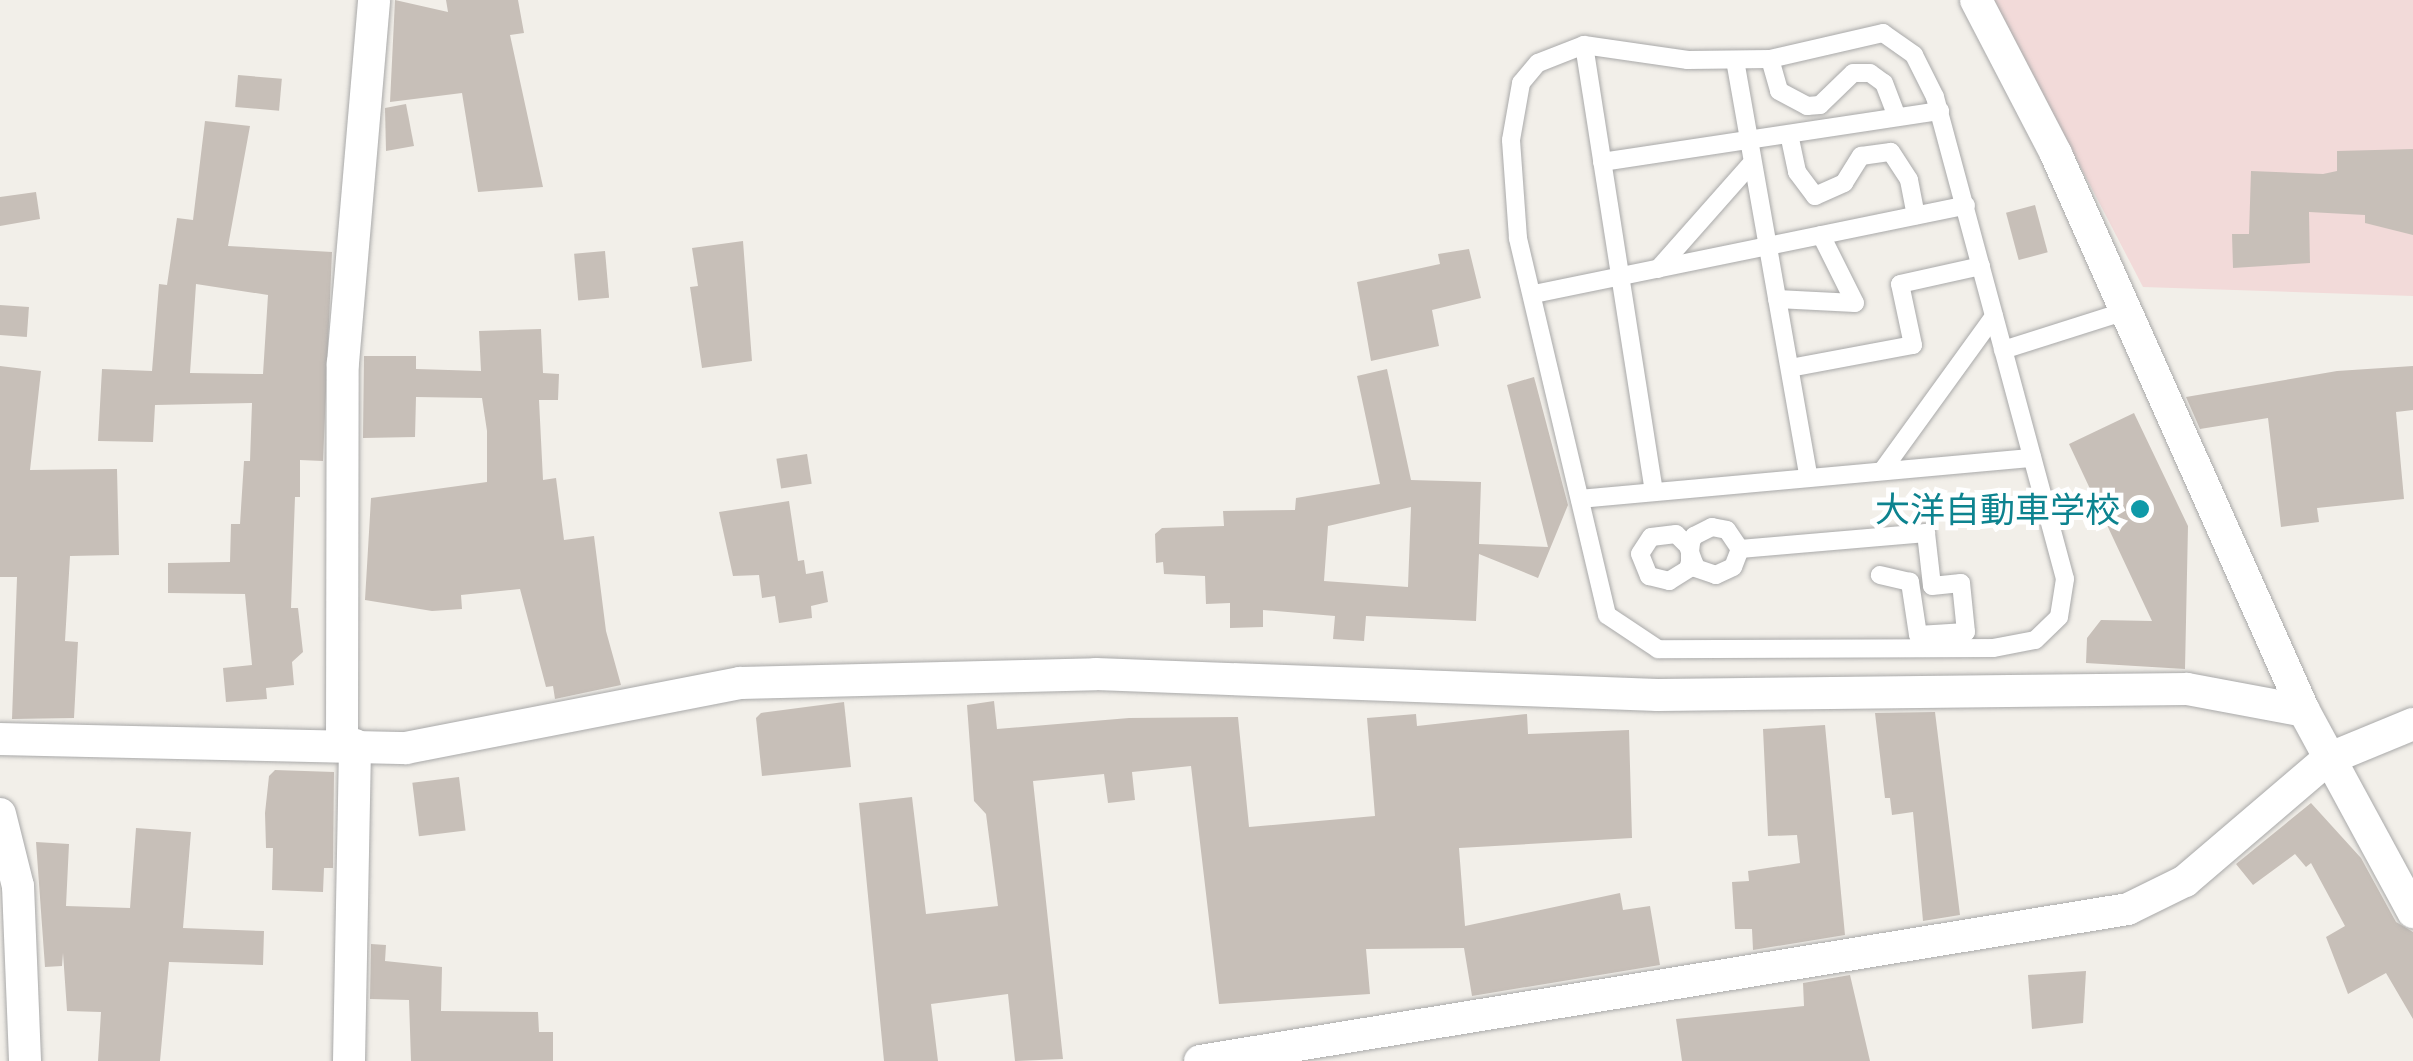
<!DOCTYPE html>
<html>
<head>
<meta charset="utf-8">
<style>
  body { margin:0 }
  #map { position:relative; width:2413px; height:1061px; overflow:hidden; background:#f2efe9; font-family:"PT Sans","Noto Sans JP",sans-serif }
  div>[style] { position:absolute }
  .commercial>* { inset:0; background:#f2dad9 }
  .building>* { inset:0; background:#c7bfb8; transform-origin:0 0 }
  .roads { filter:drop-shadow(0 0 2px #a9a9a9) drop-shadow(0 0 2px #a9a9a9) }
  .lane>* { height:18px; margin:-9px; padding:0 9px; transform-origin:9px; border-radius:9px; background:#fff }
  .street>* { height:32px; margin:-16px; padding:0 16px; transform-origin:16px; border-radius:16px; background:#fff }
  .dots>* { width:28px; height:28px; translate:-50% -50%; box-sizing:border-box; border:5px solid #fff; border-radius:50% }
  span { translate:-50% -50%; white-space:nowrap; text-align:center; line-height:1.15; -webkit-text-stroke:10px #fff; paint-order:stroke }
  .culture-label { font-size:35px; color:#0d838f }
  .right { translate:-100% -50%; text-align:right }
</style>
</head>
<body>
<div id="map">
  <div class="commercial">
    <div style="clip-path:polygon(1994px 0,2413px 0,2413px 296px,2143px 287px)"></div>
  </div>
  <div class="building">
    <div style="clip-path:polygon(395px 0,448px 12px,446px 0,518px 0,524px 33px,510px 35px,543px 187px,478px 192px,462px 93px,390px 102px)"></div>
    <div style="left:238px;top:75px;width:44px;height:32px;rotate:5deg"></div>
    <div style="clip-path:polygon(406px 104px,414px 146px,386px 151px,385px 108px)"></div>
    <div style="clip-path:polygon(evenodd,205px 121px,250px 126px,228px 246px,332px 252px,323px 461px,300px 460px,300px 497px,295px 497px,291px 608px,298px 608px,303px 652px,292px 662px,294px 685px,266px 688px,267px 699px,226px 702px,223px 668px,252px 665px,245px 594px,168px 593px,168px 563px,230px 562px,231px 524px,240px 524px,244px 461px,250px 461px,252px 403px,155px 405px,153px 442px,98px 441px,102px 369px,152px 371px,159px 284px,167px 285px,177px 218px,193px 220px,205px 121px,196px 284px,268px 295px,263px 374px,190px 373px,196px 284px)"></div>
    <div style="clip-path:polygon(2413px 149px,2413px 235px,2365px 223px,2365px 215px,2309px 212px,2310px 263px,2233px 268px,2232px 234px,2249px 234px,2251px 171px,2323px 174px,2337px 171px,2337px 151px)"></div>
    <div style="clip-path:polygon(36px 192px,40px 219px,0 226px,0 197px)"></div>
    <div style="left:2035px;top:205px;width:49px;height:30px;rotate:75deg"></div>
    <div style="clip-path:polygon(743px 241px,752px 361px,702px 368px,690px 287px,698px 286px,692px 248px)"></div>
    <div style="clip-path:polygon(1469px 249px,1481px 298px,1432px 310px,1439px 346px,1371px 361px,1357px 282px,1440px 264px,1438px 254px)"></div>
    <div style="left:605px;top:251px;width:47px;height:31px;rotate:85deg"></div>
    <div style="left:0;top:305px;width:29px;height:30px;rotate:4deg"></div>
    <div style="clip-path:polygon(541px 329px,543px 373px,559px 374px,558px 400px,539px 400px,543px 480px,556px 478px,564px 540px,594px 536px,606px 631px,621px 685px,555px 699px,553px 686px,546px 687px,520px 589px,461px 595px,462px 609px,432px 611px,365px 600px,371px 498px,487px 482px,487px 431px,482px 398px,416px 397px,415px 437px,363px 438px,364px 356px,416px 356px,416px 369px,481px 371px,479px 331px)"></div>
    <div style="clip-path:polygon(0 366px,41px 371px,30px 470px,117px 469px,119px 555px,70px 556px,65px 641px,78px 642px,74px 718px,12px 719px,17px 577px,0 577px)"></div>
    <div style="clip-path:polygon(2413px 366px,2413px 410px,2396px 412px,2404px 499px,2317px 508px,2319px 522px,2281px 527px,2268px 418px,2200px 429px,2186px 397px,2337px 371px)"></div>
    <div style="clip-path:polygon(evenodd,1387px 369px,1411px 480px,1481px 482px,1479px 544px,1548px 547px,1507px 385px,1534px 377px,1568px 505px,1538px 578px,1479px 554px,1476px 621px,1366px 616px,1364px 641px,1333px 639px,1335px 616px,1263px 610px,1263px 627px,1230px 628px,1230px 603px,1206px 604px,1205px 576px,1164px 574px,1163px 562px,1156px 563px,1155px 534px,1162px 528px,1224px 526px,1223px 511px,1295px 510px,1296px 498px,1380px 484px,1357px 376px,1387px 369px,1411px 507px,1408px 587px,1324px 581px,1328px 526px,1411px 507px)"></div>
    <div style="clip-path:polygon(2134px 413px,2188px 526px,2185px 669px,2086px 663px,2087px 638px,2101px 620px,2152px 621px,2069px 444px)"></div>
    <div style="left:807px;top:454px;width:30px;height:31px;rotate:81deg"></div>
    <div style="clip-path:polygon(789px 501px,798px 561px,804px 560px,806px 574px,823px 571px,828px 602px,811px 606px,812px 618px,779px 623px,775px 596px,762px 598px,759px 575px,733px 576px,719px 512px)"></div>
    <div style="clip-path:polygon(994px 701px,997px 729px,1129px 718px,1238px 717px,1249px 827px,1375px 816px,1367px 718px,1416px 714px,1417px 726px,1527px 714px,1528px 734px,1629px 730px,1632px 838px,1459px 848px,1465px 926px,1620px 893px,1623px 910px,1650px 906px,1660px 965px,1472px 996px,1464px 948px,1366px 949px,1370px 994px,1219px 1004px,1191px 766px,1132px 772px,1135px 800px,1108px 803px,1104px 774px,1033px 781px,1063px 1059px,1015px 1061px,1008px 994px,931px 1004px,938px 1061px,884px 1061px,859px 803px,912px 797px,926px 914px,998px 906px,986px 814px,974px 801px,967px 705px)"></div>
    <div style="clip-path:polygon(844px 702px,851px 767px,762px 776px,756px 718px,761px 713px)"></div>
    <div style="clip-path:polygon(1935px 712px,1960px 915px,1923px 921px,1913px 812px,1892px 815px,1890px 798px,1885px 798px,1875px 713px)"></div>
    <div style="clip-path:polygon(1825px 725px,1845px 935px,1753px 950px,1752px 929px,1735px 929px,1732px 882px,1749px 881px,1748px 871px,1800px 863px,1797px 835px,1768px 836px,1763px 729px)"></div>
    <div style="clip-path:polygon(275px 770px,334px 772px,333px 868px,324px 868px,323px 892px,272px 890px,273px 848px,266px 848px,265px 813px,269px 776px)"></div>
    <div style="left:459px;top:777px;width:54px;height:47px;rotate:83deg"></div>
    <div style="clip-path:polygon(2311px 803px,2361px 858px,2396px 922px,2413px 932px,2413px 1019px,2386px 973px,2348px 994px,2326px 937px,2345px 926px,2311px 863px,2306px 867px,2295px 854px,2253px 885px,2236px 864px)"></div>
    <div style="clip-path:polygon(136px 828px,191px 832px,183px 928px,264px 931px,263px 965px,169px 962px,160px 1061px,98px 1061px,101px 1012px,67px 1011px,63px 953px,62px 966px,45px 967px,36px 842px,69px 844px,66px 906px,130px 908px)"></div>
    <div style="clip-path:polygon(371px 944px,386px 945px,385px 961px,442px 967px,441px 1011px,538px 1012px,539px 1032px,553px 1032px,553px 1061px,411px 1061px,409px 1000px,370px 999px)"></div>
    <div style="clip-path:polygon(2086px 971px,2083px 1023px,2032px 1029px,2028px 975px)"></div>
    <div style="clip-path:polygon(1850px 975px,1870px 1061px,1682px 1061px,1676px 1019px,1804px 1006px,1803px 983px)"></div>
  </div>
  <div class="roads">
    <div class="lane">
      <div style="left:1883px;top:33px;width:38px;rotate:35deg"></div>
      <div style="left:1914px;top:55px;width:47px;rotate:63.4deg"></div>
      <div style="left:1935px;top:97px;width:499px;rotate:74.9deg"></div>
      <div style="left:2065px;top:579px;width:38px;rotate:99deg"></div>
      <div style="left:2059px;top:617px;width:33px;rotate:136deg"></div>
      <div style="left:2035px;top:640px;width:43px;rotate:169.2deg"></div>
      <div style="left:1993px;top:648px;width:335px;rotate:179.8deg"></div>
      <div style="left:1658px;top:649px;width:61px;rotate:-146.3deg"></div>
      <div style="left:1607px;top:615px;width:387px;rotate:-103.3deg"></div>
      <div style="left:1518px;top:238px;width:98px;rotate:-94.1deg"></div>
      <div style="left:1511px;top:140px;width:58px;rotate:-80deg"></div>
      <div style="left:1521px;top:83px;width:26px;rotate:-50deg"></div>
      <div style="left:1538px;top:63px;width:49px;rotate:-21.4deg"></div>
      <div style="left:1584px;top:45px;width:105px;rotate:8.2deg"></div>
      <div style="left:1688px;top:60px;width:82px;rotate:-0.7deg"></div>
      <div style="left:1770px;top:59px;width:116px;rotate:-13deg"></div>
      <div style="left:1584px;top:45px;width:452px;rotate:81.1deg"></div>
      <div style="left:1770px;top:59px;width:33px;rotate:74deg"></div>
      <div style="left:1779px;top:91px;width:32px;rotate:28deg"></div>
      <div style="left:1807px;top:106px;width:13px;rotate:-4deg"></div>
      <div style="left:1820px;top:105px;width:46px;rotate:-44.1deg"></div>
      <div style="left:1853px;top:73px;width:17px"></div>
      <div style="left:1870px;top:73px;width:17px;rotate:36deg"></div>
      <div style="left:1884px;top:83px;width:36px;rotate:69deg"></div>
      <div style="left:1735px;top:60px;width:424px;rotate:80deg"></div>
      <div style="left:1789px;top:134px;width:39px;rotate:78deg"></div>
      <div style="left:1797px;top:172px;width:30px;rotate:53deg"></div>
      <div style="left:1815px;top:196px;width:32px;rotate:-24deg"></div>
      <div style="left:1844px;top:183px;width:32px;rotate:-58deg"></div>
      <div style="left:1861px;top:156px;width:30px;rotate:-8deg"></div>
      <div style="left:1891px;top:152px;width:33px;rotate:57deg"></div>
      <div style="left:1909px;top:180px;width:36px;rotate:79deg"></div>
      <div style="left:1602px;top:162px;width:342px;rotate:-8.6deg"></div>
      <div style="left:1658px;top:269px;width:139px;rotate:-48.5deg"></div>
      <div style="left:1534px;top:294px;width:441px;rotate:-11.6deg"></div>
      <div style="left:1777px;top:299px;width:78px;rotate:2.9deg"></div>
      <div style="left:1855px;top:303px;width:76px;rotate:-116.6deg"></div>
      <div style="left:2003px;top:350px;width:129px;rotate:-17.6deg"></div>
      <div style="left:1790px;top:368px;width:125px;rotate:-10.6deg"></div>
      <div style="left:1913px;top:345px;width:62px;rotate:-102deg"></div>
      <div style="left:1900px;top:284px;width:83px;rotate:-12.5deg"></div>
      <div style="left:1882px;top:471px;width:191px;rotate:-54.1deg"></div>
      <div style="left:1580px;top:499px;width:454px;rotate:-5.2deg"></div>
      <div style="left:1740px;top:549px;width:19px;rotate:111deg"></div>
      <div style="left:1733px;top:567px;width:19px;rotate:155deg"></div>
      <div style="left:1716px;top:575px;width:21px;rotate:-161deg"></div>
      <div style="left:1696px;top:568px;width:5px;rotate:-112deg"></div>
      <div style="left:1694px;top:563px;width:12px;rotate:-110deg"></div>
      <div style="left:1690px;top:552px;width:6px;rotate:-108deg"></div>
      <div style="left:1688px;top:546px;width:17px;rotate:-135deg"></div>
      <div style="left:1676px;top:534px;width:25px;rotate:173deg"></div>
      <div style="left:1651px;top:537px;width:20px;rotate:123deg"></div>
      <div style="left:1640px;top:554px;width:24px;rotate:68deg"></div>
      <div style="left:1649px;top:576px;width:21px;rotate:14deg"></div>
      <div style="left:1669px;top:581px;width:22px;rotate:-32deg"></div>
      <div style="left:1688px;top:569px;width:7px;rotate:-74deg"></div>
      <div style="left:1690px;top:562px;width:10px;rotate:-90deg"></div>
      <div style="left:1690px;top:552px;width:10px;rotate:-84deg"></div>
      <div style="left:1691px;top:542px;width:7px;rotate:-63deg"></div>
      <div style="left:1694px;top:536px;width:20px;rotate:-27deg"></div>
      <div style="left:1712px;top:527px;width:15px;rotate:11deg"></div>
      <div style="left:1727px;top:530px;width:23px;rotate:56deg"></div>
      <div style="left:1740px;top:549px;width:187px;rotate:-4.9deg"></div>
      <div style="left:1926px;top:533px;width:53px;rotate:83.5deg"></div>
      <div style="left:1932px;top:586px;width:29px;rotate:-6deg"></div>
      <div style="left:1961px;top:583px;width:49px;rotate:84.2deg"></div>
      <div style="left:1966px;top:632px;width:48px;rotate:176.4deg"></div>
      <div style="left:1918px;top:635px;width:54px;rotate:-98.6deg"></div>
      <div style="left:1910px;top:582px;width:31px;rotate:-167deg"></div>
    </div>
    <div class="street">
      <div style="left:1976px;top:0;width:174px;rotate:62.5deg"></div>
      <div style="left:2056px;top:154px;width:610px;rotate:66deg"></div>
      <div style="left:2304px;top:711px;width:229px;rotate:61.5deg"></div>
      <div style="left:0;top:739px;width:406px;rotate:1.3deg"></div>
      <div style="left:406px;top:748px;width:340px;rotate:-11deg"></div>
      <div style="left:740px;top:683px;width:356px;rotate:-1.4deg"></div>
      <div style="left:1096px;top:674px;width:562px;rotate:2.14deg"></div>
      <div style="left:1658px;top:695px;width:529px;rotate:-0.65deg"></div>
      <div style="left:2187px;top:689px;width:119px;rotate:10.6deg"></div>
      <div style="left:342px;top:745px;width:382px;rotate:-89.9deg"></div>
      <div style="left:343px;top:363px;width:364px;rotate:-85.1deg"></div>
      <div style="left:0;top:814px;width:74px;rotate:76deg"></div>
      <div style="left:18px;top:886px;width:175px;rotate:87.7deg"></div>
      <div style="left:349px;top:1061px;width:316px;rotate:-88.9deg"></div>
      <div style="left:1200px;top:1061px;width:940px;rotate:-9.3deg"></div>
      <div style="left:2128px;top:909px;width:64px;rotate:-26.2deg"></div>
      <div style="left:2185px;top:881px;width:188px;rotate:-40.5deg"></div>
      <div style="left:2328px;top:759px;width:92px;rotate:-22.4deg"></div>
    </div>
  </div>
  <div class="dots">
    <div style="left:2140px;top:509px;background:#0f9aa8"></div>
  </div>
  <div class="culture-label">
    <span class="right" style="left:2120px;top:509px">大洋自動車学校</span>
  </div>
</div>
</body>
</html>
